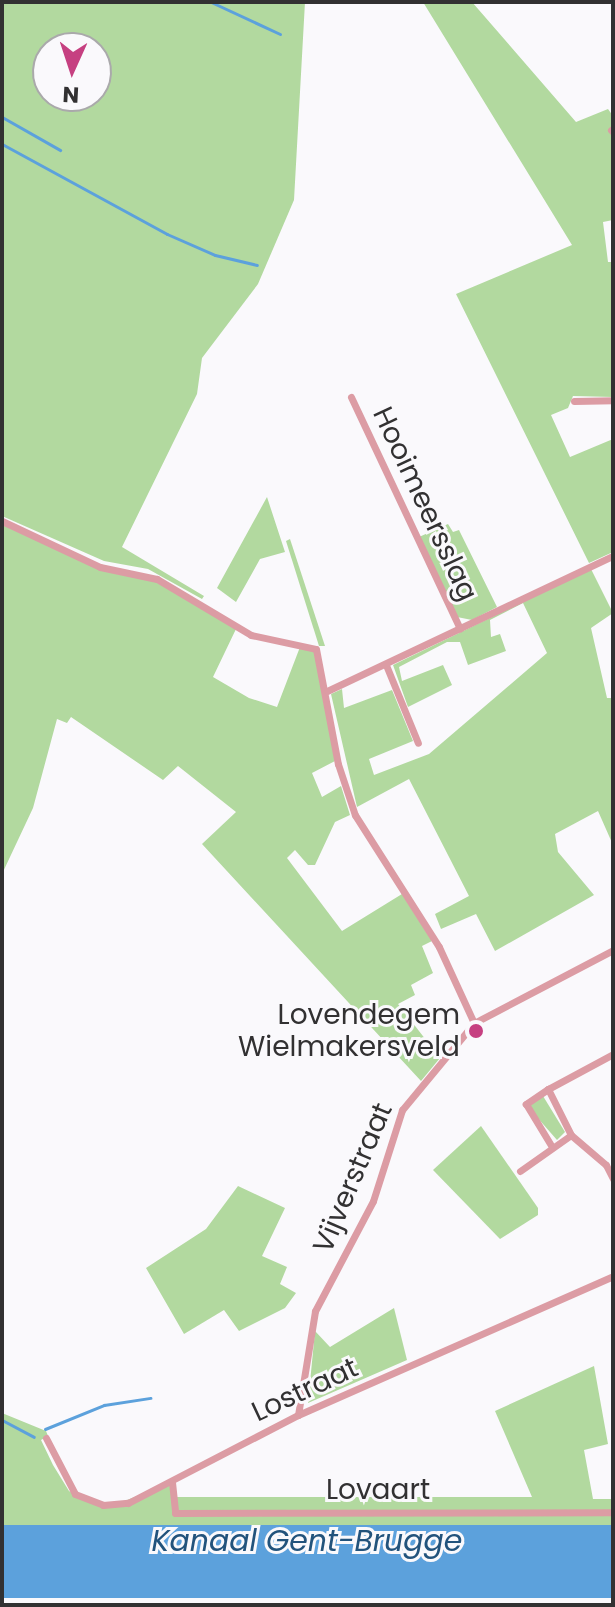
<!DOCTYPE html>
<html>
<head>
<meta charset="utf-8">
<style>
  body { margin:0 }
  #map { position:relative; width:615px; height:1607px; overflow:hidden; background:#faf9fc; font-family:Poppins,sans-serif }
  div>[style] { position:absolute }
  .green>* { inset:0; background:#b2d99f }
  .water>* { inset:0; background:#5ca1dc; transform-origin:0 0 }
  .stream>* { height:3px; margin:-1.5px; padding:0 1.5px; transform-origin:1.5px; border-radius:1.5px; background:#5ca1dc }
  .minor>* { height:7px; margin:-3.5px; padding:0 3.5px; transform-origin:3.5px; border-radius:3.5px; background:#dc9ca4 }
  .dots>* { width:22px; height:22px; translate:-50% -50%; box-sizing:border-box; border:4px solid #faf9fc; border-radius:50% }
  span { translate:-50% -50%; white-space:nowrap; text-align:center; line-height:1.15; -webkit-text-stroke:6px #faf9fc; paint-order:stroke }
  .street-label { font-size:28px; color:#323132 }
  .poi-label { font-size:28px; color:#323132 }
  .right { translate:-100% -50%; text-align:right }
  .water-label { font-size:30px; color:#22537c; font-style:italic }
  .frame { position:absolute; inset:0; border:4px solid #323132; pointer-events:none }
  .north { position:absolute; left:32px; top:32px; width:80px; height:80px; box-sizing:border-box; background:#faf9fc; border:2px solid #aaa9ab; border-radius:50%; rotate:183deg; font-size:22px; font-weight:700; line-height:32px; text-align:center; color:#323132 }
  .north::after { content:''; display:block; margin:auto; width:28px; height:36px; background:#c64081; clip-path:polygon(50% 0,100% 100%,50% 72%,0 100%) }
</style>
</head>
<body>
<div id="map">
  <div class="green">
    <div style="clip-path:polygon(evenodd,2px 2px,305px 2px,294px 200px,258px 284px,202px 358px,197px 394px,122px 547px,204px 596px,202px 599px,148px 569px,104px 561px,2px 516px,2px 2px,48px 48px,96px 48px,96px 96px,48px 96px,48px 48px)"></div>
    <div style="clip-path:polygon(423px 2px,472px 2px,576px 122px,608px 109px,613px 116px,613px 220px,603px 222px,608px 262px,613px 262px,613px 397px,573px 396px,568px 408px,551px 415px,570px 457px,613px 439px,613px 552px,589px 563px,456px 294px,572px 245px)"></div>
    <div style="clip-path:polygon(267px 497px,285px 552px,260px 559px,236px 602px,217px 588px)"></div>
    <div style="clip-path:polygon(2px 524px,95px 567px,155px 581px,236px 629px,213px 677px,249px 698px,277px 707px,300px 647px,315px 652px,335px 761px,312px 773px,322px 797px,341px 786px,350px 815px,335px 822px,315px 865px,308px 865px,295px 850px,287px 858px,342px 931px,402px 894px,432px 941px,422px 946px,433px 973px,411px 985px,415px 995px,398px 1004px,440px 1058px,421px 1081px,202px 844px,236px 812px,178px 766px,163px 780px,71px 717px,67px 723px,57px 719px,33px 808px,2px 874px)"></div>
    <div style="clip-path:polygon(448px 524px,453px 532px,459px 530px,497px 607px,472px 620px,457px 617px,419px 537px)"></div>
    <div style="clip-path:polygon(290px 539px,325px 646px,319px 646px,286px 541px)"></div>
    <div style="clip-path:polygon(591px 569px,613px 613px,591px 628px,607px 698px,613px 698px,613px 845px,598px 811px,555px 834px,558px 852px,594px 895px,495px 951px,476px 914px,441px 929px,435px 914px,469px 896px,409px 779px,357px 807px,331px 694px,342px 689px,344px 708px,392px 690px,413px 741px,369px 759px,374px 775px,429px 754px,547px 653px,523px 603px,490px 620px,491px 637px,500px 634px,506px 651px,468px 665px,460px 642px,447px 642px,399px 667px,402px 681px,443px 665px,452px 685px,408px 707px,393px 665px)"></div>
    <div style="clip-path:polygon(543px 1096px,565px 1132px,557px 1140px,529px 1108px,529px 1103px)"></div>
    <div style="clip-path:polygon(481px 1126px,538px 1208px,538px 1215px,500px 1239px,433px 1170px)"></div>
    <div style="clip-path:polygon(238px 1186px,285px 1208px,262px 1256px,287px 1267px,280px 1284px,296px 1293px,285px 1308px,239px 1331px,224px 1310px,184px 1334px,146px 1268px,206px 1229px)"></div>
    <div style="clip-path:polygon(394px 1308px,407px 1360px,308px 1403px,315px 1331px,330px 1347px)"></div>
    <div style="clip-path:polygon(594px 1366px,608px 1444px,584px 1450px,593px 1499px,613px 1499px,613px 1526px,2px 1525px,2px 1413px,46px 1431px,48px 1436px,41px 1440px,53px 1465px,69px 1491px,82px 1499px,117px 1504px,172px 1482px,175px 1497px,532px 1497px,495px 1411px)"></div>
  </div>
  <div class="water">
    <div style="left:2px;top:1525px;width:611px;height:73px"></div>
  </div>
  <div class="stream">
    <div style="left:211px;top:2px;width:76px;rotate:24.9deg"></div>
    <div style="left:2px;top:117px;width:67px;rotate:29.6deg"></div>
    <div style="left:2px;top:144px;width:188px;rotate:28.6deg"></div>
    <div style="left:167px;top:234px;width:52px;rotate:23.6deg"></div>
    <div style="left:215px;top:255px;width:43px;rotate:13.4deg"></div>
    <div style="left:2px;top:1420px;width:36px;rotate:28deg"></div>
    <div style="left:45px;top:1429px;width:64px;rotate:-22.1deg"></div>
    <div style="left:104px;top:1405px;width:47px;rotate:-8.7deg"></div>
  </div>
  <div class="minor">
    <div style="left:611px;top:130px;width:3px;rotate:45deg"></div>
    <div style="left:351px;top:397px;width:256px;rotate:64.8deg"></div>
    <div style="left:574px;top:401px;width:39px;rotate:-1deg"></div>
    <div style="left:2px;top:521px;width:108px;rotate:25.1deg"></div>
    <div style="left:100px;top:567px;width:58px;rotate:11.9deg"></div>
    <div style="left:157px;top:579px;width:109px;rotate:30.8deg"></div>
    <div style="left:251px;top:635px;width:66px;rotate:12.2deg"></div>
    <div style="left:316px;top:649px;width:117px;rotate:79.2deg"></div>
    <div style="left:338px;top:764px;width:54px;rotate:71.6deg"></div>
    <div style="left:355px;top:815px;width:156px;rotate:57.5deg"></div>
    <div style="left:439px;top:947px;width:84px;rotate:65.3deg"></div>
    <div style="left:386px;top:665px;width:84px;rotate:67.7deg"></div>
    <div style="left:327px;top:691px;width:316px;rotate:-25.3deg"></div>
    <div style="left:613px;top:1054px;width:74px;rotate:151.7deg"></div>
    <div style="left:548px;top:1089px;width:51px;rotate:63.4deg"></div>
    <div style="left:571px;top:1135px;width:46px;rotate:40.6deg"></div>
    <div style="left:606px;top:1165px;width:16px;rotate:63deg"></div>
    <div style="left:548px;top:1089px;width:27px;rotate:146deg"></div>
    <div style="left:526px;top:1104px;width:50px;rotate:58.8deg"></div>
    <div style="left:520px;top:1171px;width:62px;rotate:-35.2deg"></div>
    <div style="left:298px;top:1415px;width:105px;rotate:-80.7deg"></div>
    <div style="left:315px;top:1311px;width:124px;rotate:-62.2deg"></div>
    <div style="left:373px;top:1201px;width:96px;rotate:-72.3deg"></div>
    <div style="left:402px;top:1110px;width:113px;rotate:-50.4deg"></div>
    <div style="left:474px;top:1023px;width:157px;rotate:-27.7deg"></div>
    <div style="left:46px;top:1438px;width:63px;rotate:62.6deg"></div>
    <div style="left:75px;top:1494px;width:30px;rotate:21deg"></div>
    <div style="left:103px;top:1505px;width:25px;rotate:-5deg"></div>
    <div style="left:128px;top:1503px;width:191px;rotate:-27.4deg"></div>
    <div style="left:298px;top:1415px;width:344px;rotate:-23.8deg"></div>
    <div style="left:172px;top:1482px;width:31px;rotate:84deg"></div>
    <div style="left:175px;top:1513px;width:438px;rotate:-0.1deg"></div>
  </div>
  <div class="dots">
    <div style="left:476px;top:1031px;background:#c64081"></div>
  </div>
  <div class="street-label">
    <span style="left:425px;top:504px;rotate:65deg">Hooimeersslag</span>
    <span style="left:353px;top:1178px;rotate:-67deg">Vijverstraat</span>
    <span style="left:305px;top:1390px;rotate:-25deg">Lostraat</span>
    <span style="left:378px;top:1490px">Lovaart</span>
  </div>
  <div class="poi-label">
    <span class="right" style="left:460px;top:1031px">Lovendegem<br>Wielmakersveld</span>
  </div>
  <div class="water-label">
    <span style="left:307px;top:1541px">Kanaal Gent-Brugge</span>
  </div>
  <div class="frame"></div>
  <div class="north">N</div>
</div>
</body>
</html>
